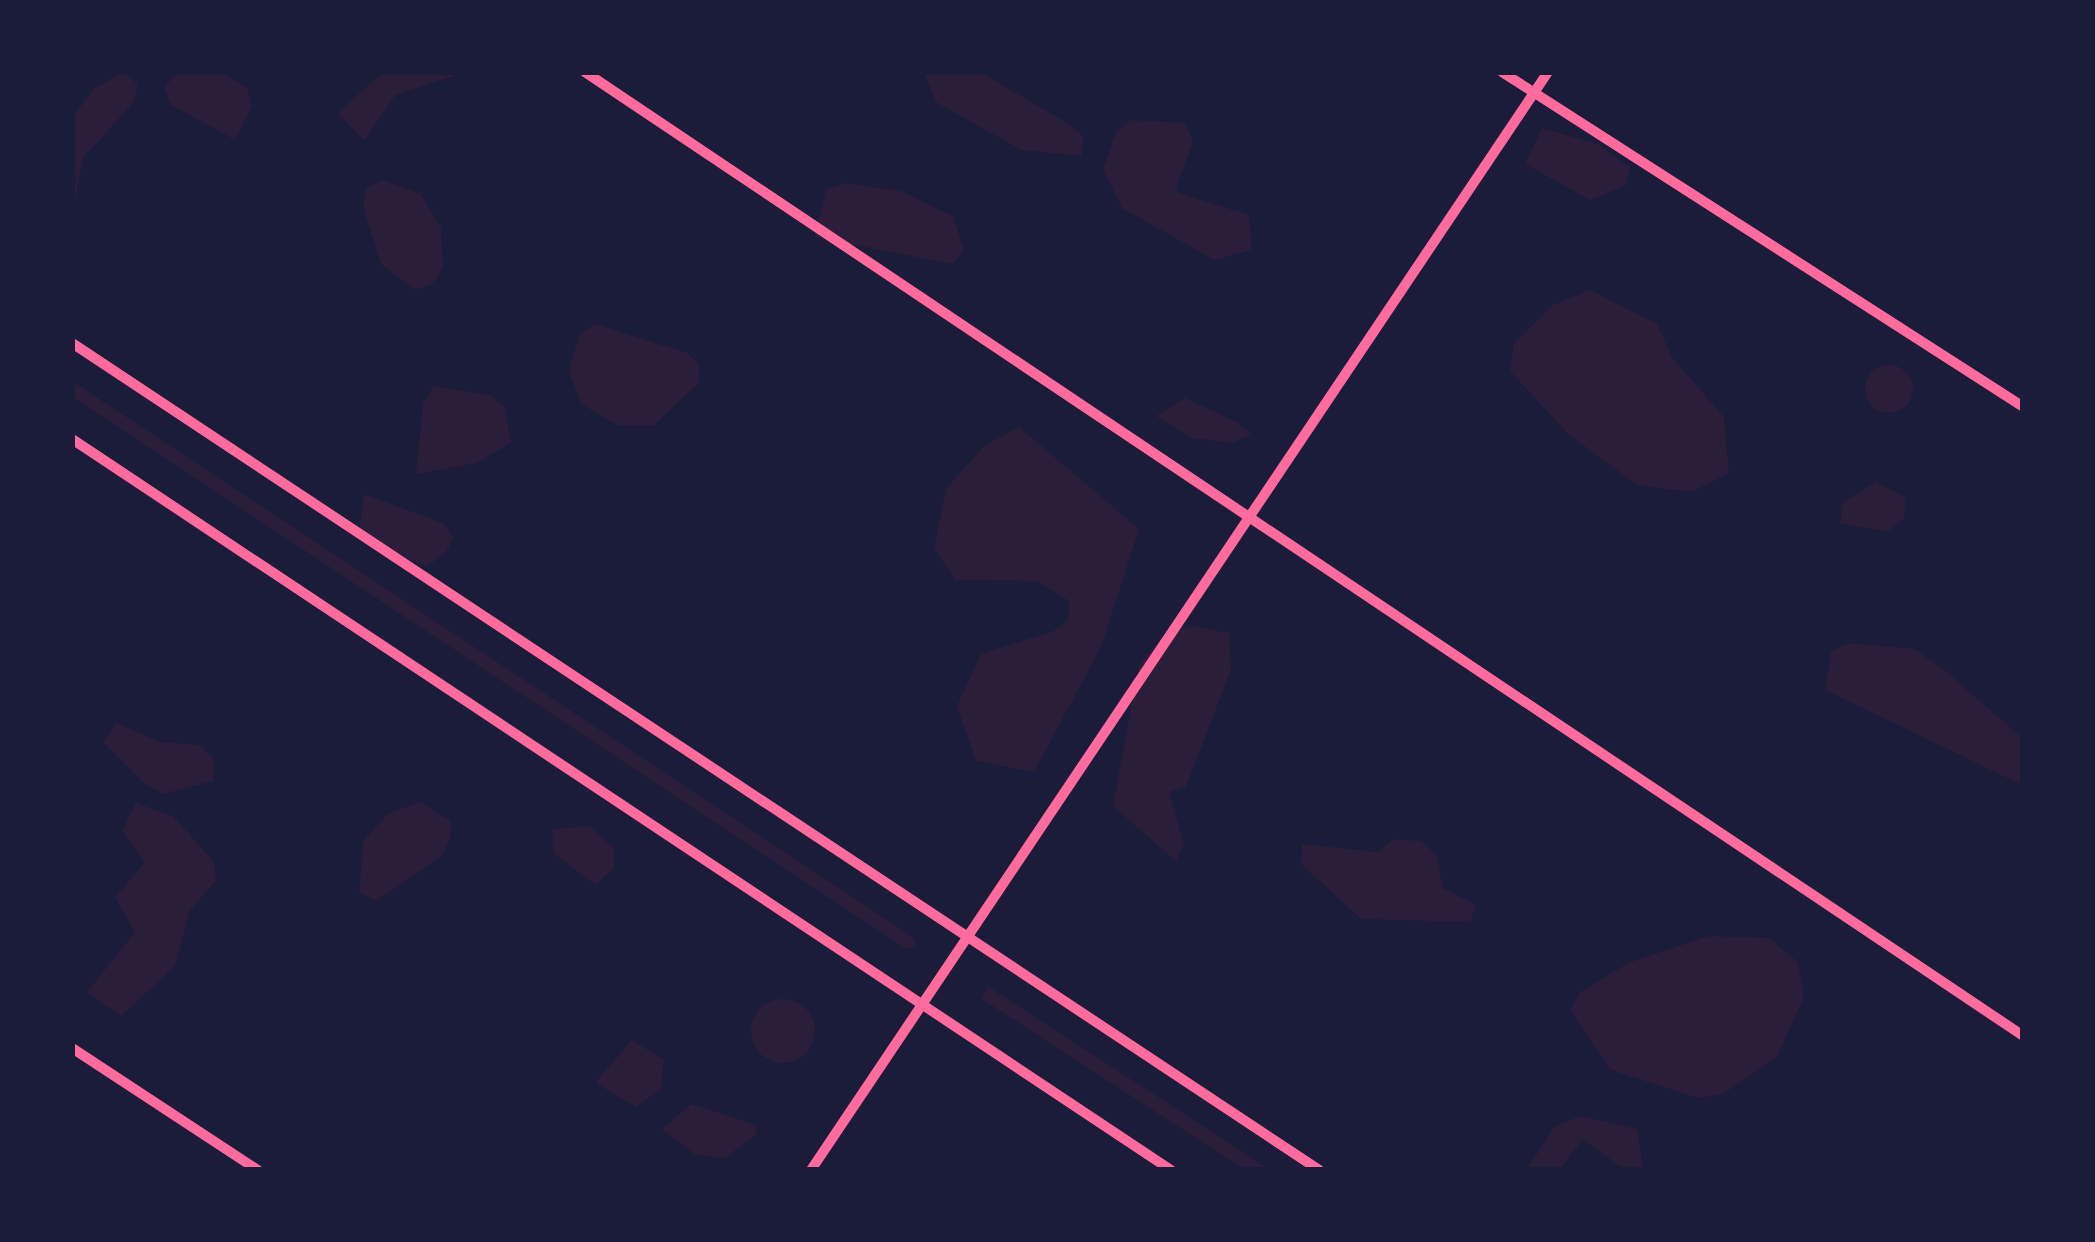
<!DOCTYPE html>
<html>
<head>
<meta charset="utf-8">
<style>
  body { margin:0 }
  #map { position:relative; width:2095px; height:1242px; overflow:hidden; background:#1b1b3a; font-family:Manrope,sans-serif }
  div>[style] { position:absolute }
  .green>* { inset:0; background:#2a1e3b; transform-origin:0 0 }
  .round { border-radius:50% }
  .minor>* { height:10px; margin:-5px; padding:0 5px; transform-origin:5px; border-radius:5px; background:#ff6b9d }
  span { translate:-50% -50%; white-space:nowrap; text-align:center; line-height:1.15; -webkit-text-stroke:8px #1b1b3a; paint-order:stroke }
  .frame { position:absolute; inset:0; border:75px solid #1b1b3a; pointer-events:none }
</style>
</head>
<body>
<div id="map">
  <div class="green">
    <div style="clip-path:polygon(123px 72px,138px 84px,134px 102px,83px 158px,73px 213px,73px 117px,93px 89px)"></div>
    <div style="clip-path:polygon(176px 73px,222px 73px,247px 88px,252px 106px,235px 140px,171px 105px,164px 88px)"></div>
    <div style="clip-path:polygon(382px 73px,382px 72px,464px 73px,396px 94px,364px 141px,338px 113px)"></div>
    <div style="clip-path:polygon(924px 73px,982px 73px,1067px 123px,1084px 137px,1081px 156px,1021px 150px,936px 102px)"></div>
    <div style="clip-path:polygon(1131px 120px,1185px 123px,1193px 141px,1175px 192px,1249px 215px,1252px 250px,1214px 260px,1122px 208px,1103px 170px,1116px 132px)"></div>
    <div style="clip-path:polygon(1542px 128px,1598px 144px,1630px 167px,1625px 186px,1590px 200px,1525px 164px)"></div>
    <div style="clip-path:polygon(383px 180px,421px 194px,441px 228px,443px 268px,432px 284px,415px 290px,381px 264px,363px 207px,366px 188px)"></div>
    <div style="clip-path:polygon(845px 183px,901px 191px,953px 216px,964px 250px,952px 264px,815px 237px,826px 189px)"></div>
    <div style="clip-path:polygon(1590px 290px,1657px 324px,1672px 357px,1724px 417px,1729px 473px,1692px 492px,1637px 485px,1568px 434px,1510px 371px,1514px 343px,1553px 305px)"></div>
    <div style="clip-path:polygon(595px 324px,687px 353px,700px 365px,699px 383px,654px 425px,617px 425px,581px 404px,569px 371px,579px 335px)"></div>
    <div class="round" style="left:1865px;top:365px;width:48px;height:48px"></div>
    <div style="clip-path:polygon(72px 381px,913px 937px,916px 946px,906px 949px,73px 397px)"></div>
    <div style="clip-path:polygon(434px 386px,490px 395px,505px 407px,511px 443px,477px 463px,416px 474px,423px 403px)"></div>
    <div style="clip-path:polygon(1185px 398px,1237px 422px,1251px 434px,1233px 443px,1192px 438px,1156px 416px)"></div>
    <div style="clip-path:polygon(1019px 427px,1139px 529px,1101px 647px,1034px 772px,976px 761px,957px 706px,981px 654px,1054px 631px,1068px 620px,1069px 601px,1037px 581px,956px 580px,934px 548px,946px 489px,984px 446px)"></div>
    <div style="clip-path:polygon(1876px 482px,1906px 498px,1904px 518px,1888px 532px,1840px 523px,1842px 503px)"></div>
    <div style="clip-path:polygon(364px 494px,443px 523px,454px 537px,445px 554px,427px 566px,374px 545px,359px 531px)"></div>
    <div style="clip-path:polygon(1192px 626px,1229px 633px,1231px 670px,1186px 787px,1169px 792px,1184px 844px,1176px 861px,1113px 806px,1139px 665px,1165px 634px)"></div>
    <div style="clip-path:polygon(1849px 643px,1915px 649px,1948px 673px,2022px 738px,2022px 785px,1825px 690px,1831px 651px)"></div>
    <div style="clip-path:polygon(117px 723px,160px 742px,200px 745px,214px 759px,213px 781px,163px 794px,145px 784px,103px 742px)"></div>
    <div style="clip-path:polygon(421px 802px,451px 822px,450px 839px,442px 856px,376px 901px,359px 892px,363px 842px,387px 814px)"></div>
    <div style="clip-path:polygon(136px 803px,173px 816px,214px 862px,216px 881px,190px 910px,175px 966px,121px 1016px,87px 992px,135px 932px,115px 897px,145px 862px,122px 831px)"></div>
    <div style="clip-path:polygon(590px 826px,614px 848px,614px 868px,596px 885px,553px 853px,552px 829px)"></div>
    <div style="clip-path:polygon(1393px 839px,1421px 841px,1436px 854px,1443px 888px,1476px 905px,1470px 922px,1361px 919px,1301px 864px,1302px 844px,1378px 852px)"></div>
    <div style="clip-path:polygon(1709px 936px,1769px 938px,1798px 962px,1804px 997px,1777px 1057px,1723px 1094px,1698px 1098px,1611px 1070px,1570px 1010px,1579px 993px,1628px 963px)"></div>
    <div style="left:989px;top:987px;width:330px;height:14px;rotate:33deg"></div>
    <div class="round" style="left:751px;top:999px;width:64px;height:64px"></div>
    <div style="clip-path:polygon(632px 1040px,664px 1060px,661px 1089px,636px 1107px,595px 1083px)"></div>
    <div style="clip-path:polygon(691px 1104px,756px 1125px,757px 1134px,725px 1158px,695px 1155px,662px 1129px)"></div>
    <div style="clip-path:polygon(1581px 1116px,1637px 1129px,1643px 1167px,1623px 1169px,1583px 1139px,1560px 1169px,1527px 1169px,1555px 1126px)"></div>
  </div>
  <div class="minor">
    <div style="left:585px;top:72px;width:1730px;rotate:33.83deg"></div>
    <div style="left:1502px;top:72px;width:618px;rotate:32.71deg"></div>
    <div style="left:72px;top:343px;width:1496px;rotate:33.55deg"></div>
    <div style="left:72px;top:439px;width:1320px;rotate:33.63deg"></div>
    <div style="left:72px;top:1048px;width:222px;rotate:33.3deg"></div>
    <div style="left:811px;top:1170px;width:1322px;rotate:-56.13deg"></div>
  </div>
  <div class="frame"></div>
</div>
</body>
</html>
